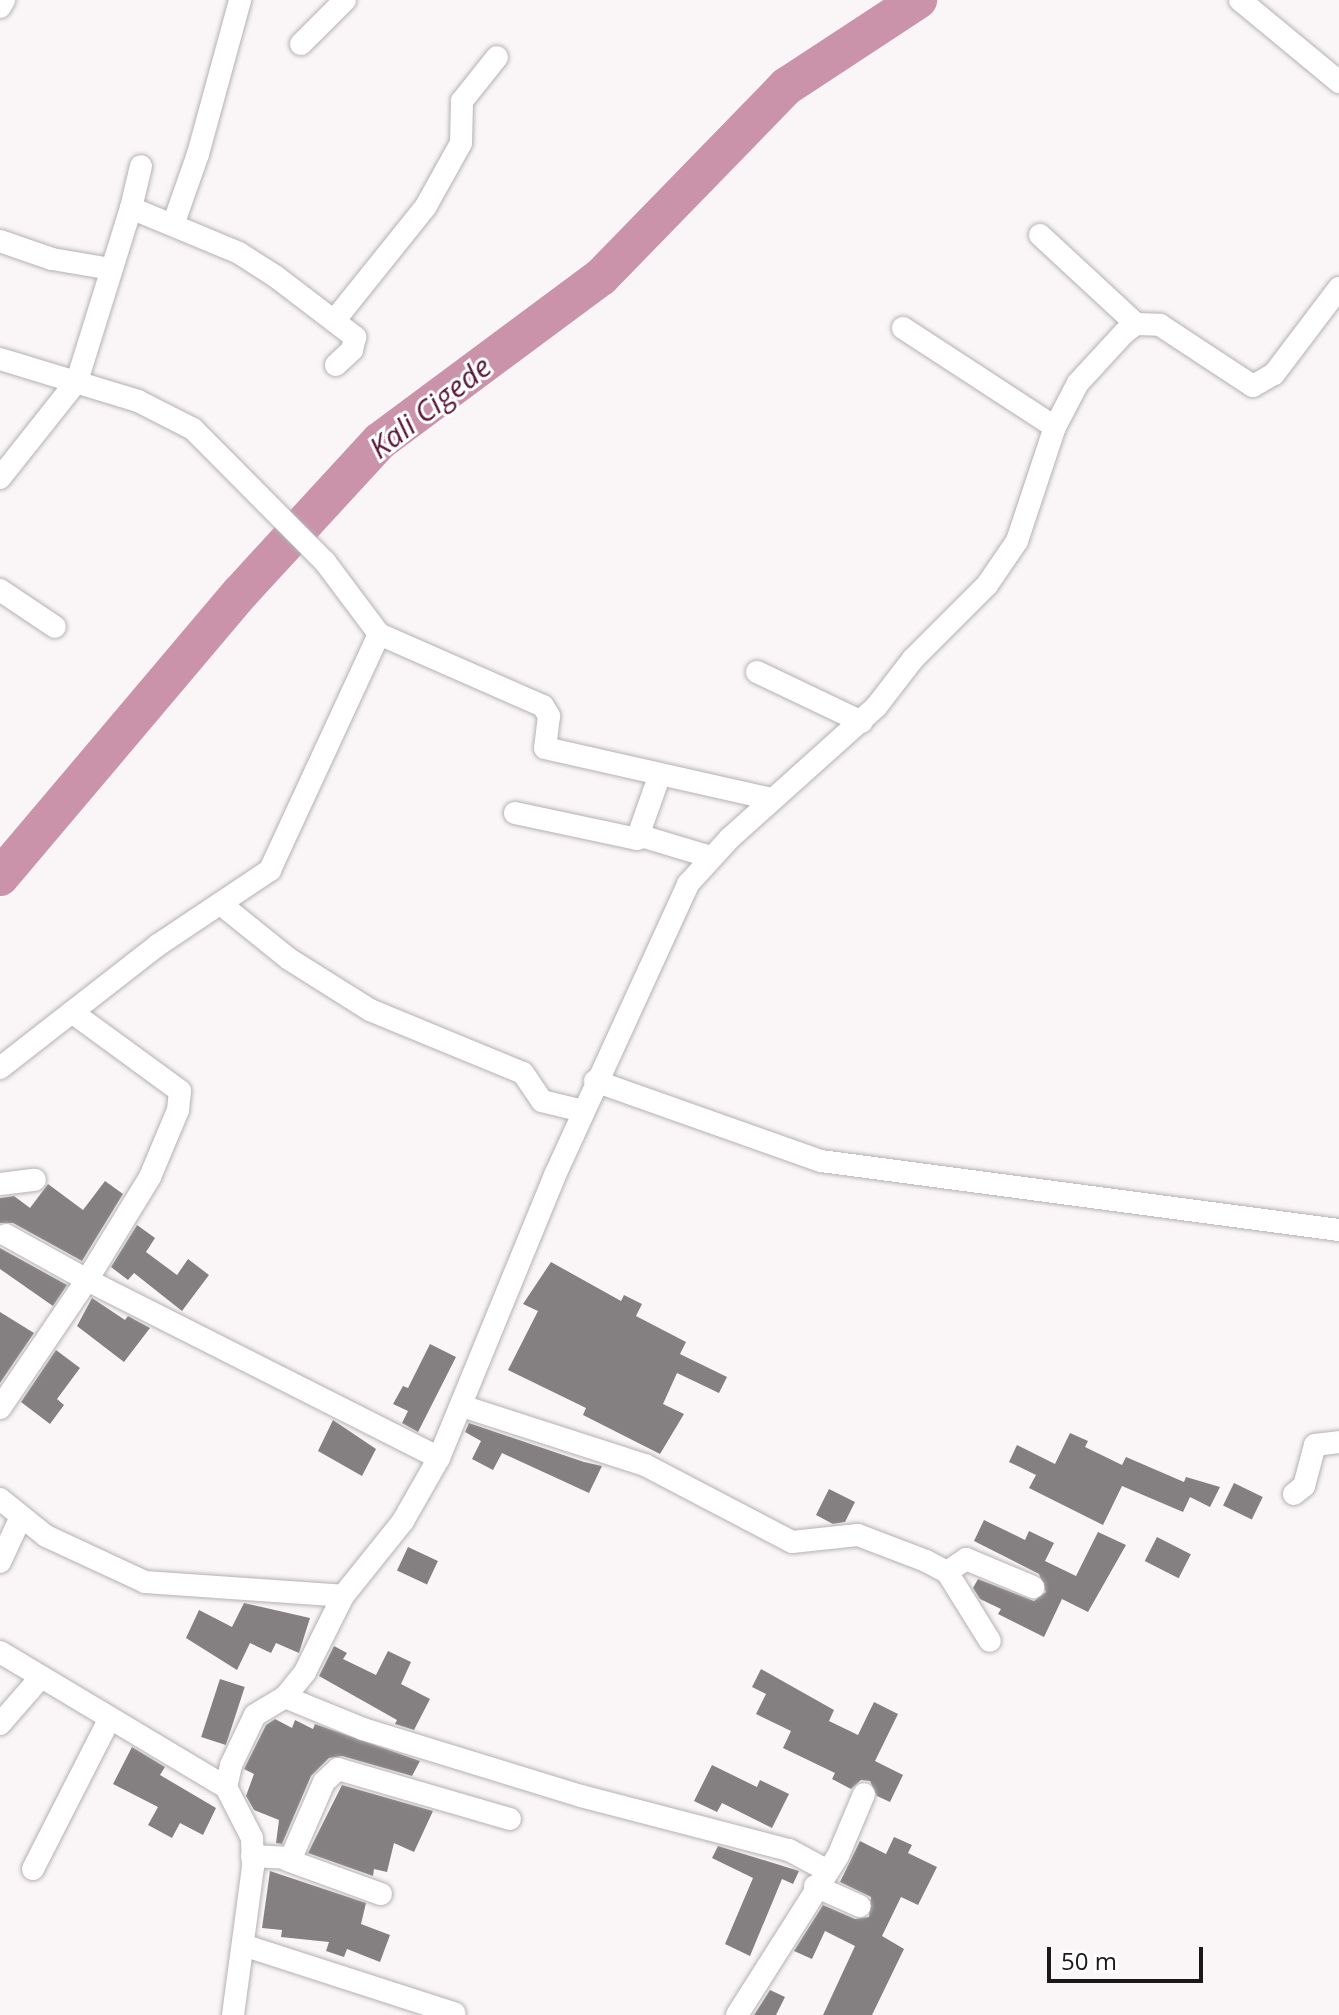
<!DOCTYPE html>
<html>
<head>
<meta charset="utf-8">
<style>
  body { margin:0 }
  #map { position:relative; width:1339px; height:2015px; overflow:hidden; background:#faf6f7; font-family:"Open Sans",sans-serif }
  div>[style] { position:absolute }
  .river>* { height:38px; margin:-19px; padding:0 19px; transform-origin:19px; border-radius:19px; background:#ca93aa }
  .building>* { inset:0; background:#848082; transform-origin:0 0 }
  .roads { filter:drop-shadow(0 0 2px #b4b1b2) drop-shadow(0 0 2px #b4b1b2) }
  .minor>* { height:22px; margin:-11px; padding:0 11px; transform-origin:11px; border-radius:11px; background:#fff }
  span { translate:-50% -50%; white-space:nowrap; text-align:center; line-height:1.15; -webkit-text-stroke:6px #fff; paint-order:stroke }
  .water-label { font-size:30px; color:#571638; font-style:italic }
  .scale { position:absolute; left:1047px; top:1947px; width:156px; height:36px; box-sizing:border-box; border:4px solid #1a1819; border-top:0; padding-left:10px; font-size:24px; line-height:28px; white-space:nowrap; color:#1a1819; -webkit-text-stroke:6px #fff; paint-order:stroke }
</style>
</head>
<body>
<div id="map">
  <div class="river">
    <div style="left:0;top:877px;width:373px;rotate:-49.8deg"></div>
    <div style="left:241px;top:592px;width:205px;rotate:-47.4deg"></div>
    <div style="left:380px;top:441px;width:275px;rotate:-36.6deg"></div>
    <div style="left:601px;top:277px;width:267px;rotate:-45.8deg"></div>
    <div style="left:787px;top:86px;width:157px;rotate:-33.3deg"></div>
  </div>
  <div class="building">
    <div style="clip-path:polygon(105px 1181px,123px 1194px,82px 1261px,13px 1223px,0 1223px,0 1198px,14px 1196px,30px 1208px,48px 1184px,83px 1210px)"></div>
    <div style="clip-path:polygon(137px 1225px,155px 1238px,146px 1252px,177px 1275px,188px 1259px,209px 1275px,182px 1311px,134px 1273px,128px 1280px,111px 1267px)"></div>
    <div style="clip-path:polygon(0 1248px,67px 1285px,53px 1306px,0 1269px)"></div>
    <div style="clip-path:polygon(551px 1262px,621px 1301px,624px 1295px,642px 1304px,636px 1316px,686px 1342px,680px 1354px,727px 1377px,719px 1393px,677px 1373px,663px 1404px,684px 1414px,660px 1454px,583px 1415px,586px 1408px,508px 1370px,538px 1311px,523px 1304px)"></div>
    <div style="clip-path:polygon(92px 1298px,125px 1320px,128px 1316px,150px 1328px,124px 1362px,77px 1326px)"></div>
    <div style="clip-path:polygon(0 1312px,34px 1333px,0 1383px)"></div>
    <div style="clip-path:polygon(430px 1344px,456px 1357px,418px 1432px,402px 1423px,408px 1411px,393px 1404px,403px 1386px,408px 1388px)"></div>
    <div style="clip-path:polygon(56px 1350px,80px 1368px,57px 1399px,64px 1405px,50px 1424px,21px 1402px)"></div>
    <div style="clip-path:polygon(333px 1420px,376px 1449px,362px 1476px,318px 1451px)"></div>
    <div style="clip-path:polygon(469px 1423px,584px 1462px,602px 1466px,589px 1493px,502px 1453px,493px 1470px,472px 1459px,481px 1441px,465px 1432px)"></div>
    <div style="clip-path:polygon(1070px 1433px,1088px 1441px,1085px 1447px,1122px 1465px,1126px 1457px,1184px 1482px,1186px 1477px,1220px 1487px,1210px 1507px,1190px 1497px,1183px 1512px,1122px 1486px,1103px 1525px,1029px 1488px,1036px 1475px,1009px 1462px,1017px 1445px,1055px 1464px)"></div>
    <div style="left:1234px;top:1483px;width:32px;height:25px;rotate:26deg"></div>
    <div style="clip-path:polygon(829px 1489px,855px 1502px,845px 1522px,833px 1524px,816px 1515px)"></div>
    <div style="clip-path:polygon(984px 1520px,1025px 1540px,1029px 1531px,1054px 1543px,1045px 1561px,1076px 1576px,1098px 1532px,1126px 1545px,1088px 1612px,1062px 1599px,1044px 1637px,998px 1614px,1001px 1609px,980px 1599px,973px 1588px,978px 1579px,1034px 1601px,1046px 1592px,1039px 1574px,974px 1541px)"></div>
    <div style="left:1157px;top:1537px;width:38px;height:27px;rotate:27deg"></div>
    <div style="left:408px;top:1547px;width:33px;height:26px;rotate:25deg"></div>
    <div style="clip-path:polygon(244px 1603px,310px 1618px,299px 1653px,276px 1643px,271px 1653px,250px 1643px,237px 1670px,186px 1638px,199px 1610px,232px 1627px)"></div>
    <div style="clip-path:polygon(334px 1646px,347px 1653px,343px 1659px,376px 1675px,388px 1651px,411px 1662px,401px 1684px,430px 1699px,414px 1730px,395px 1724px,397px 1720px,319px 1676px)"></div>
    <div style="clip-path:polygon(761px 1669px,834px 1710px,829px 1721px,858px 1735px,874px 1702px,898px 1714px,875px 1761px,903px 1775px,890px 1802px,877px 1796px,870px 1781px,861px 1780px,851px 1789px,832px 1779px,835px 1773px,783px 1748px,791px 1731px,756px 1714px,766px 1694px,752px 1687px)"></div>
    <div style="left:220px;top:1679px;width:26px;height:61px;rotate:18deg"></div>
    <div style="clip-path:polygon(275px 1719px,292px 1728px,295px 1720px,313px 1729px,315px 1724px,420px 1761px,412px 1776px,342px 1756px,329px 1758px,311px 1776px,282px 1844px,276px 1843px,279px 1820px,254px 1810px,246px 1796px,254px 1774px,244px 1769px,266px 1725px)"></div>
    <div style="clip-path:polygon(132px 1747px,165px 1767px,160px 1775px,216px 1808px,203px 1835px,180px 1823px,172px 1838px,148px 1825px,158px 1807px,113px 1784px)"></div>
    <div style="clip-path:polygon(712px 1765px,757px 1787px,760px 1780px,789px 1794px,772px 1828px,722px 1803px,717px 1812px,694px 1801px)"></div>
    <div style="clip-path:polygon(342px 1785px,433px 1811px,414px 1852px,394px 1843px,387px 1872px,374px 1869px,373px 1876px,308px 1853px)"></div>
    <div style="clip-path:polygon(894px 1837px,912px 1845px,908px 1853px,937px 1867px,918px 1905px,901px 1897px,882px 1936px,904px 1949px,872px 2015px,823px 2015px,855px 1946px,825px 1931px,812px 1959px,794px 1951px,823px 1905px,855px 1919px,869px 1917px,871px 1897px,840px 1882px,860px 1841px,886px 1854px)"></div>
    <div style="clip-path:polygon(718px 1846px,799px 1871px,793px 1884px,782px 1879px,750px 1956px,725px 1944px,753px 1878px,712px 1858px)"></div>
    <div style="clip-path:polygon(270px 1871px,366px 1903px,361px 1924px,390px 1935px,380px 1962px,347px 1949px,344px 1957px,326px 1951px,329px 1942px,281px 1937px,282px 1930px,262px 1928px)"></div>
    <div style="clip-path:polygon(770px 1990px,785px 1997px,776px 2015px,754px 2015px)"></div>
  </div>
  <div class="roads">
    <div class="minor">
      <div style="left:1240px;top:0;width:129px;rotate:39.6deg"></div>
      <div style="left:0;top:7px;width:8px;rotate:-60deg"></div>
      <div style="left:301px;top:44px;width:62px;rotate:-45deg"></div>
      <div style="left:131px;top:208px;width:43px;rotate:-76.6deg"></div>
      <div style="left:173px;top:225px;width:75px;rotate:-70.6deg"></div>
      <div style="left:198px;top:154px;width:160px;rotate:-74.7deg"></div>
      <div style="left:1040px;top:235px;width:131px;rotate:42.8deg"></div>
      <div style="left:0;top:241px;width:55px;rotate:19.1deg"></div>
      <div style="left:52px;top:259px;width:60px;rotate:9.6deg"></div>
      <div style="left:334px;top:321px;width:147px;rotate:-51.3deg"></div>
      <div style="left:426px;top:206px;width:72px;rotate:-60.9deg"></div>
      <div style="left:461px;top:143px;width:42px;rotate:-88.6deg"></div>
      <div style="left:462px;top:101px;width:56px;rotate:-51.5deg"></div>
      <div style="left:903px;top:328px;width:181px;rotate:33.1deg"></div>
      <div style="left:0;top:359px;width:144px;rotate:16.9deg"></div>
      <div style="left:138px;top:401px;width:62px;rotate:27deg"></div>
      <div style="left:193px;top:429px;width:187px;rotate:45.2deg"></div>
      <div style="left:325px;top:562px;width:90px;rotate:53.1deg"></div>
      <div style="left:379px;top:634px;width:179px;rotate:23.7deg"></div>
      <div style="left:543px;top:706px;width:12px;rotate:59deg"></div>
      <div style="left:549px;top:716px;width:32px;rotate:97deg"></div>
      <div style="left:545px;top:748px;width:232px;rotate:12.7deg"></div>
      <div style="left:0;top:478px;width:124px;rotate:-51.6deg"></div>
      <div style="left:77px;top:381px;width:181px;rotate:-72.7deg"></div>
      <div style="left:131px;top:208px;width:117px;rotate:22.6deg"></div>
      <div style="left:239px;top:253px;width:43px;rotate:32.6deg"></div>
      <div style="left:275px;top:276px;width:101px;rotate:37.3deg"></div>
      <div style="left:355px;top:337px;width:13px;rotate:103deg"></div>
      <div style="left:352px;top:350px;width:22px;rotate:137deg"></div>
      <div style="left:0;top:590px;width:66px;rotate:33.9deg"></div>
      <div style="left:757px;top:672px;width:116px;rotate:25.5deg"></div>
      <div style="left:515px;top:813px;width:125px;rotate:12deg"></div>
      <div style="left:637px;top:839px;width:66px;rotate:-70.5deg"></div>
      <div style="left:641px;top:836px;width:73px;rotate:16.7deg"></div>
      <div style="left:222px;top:905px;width:86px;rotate:38.9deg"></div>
      <div style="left:289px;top:959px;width:96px;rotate:32.2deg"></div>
      <div style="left:370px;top:1010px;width:165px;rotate:22.4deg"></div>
      <div style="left:523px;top:1073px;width:34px;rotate:56deg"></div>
      <div style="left:542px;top:1101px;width:42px;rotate:13.7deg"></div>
      <div style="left:0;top:1068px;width:200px;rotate:-37.9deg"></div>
      <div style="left:158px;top:945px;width:135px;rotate:-33.8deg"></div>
      <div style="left:270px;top:870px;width:260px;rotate:-65.2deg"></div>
      <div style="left:595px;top:1081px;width:240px;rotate:19.5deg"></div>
      <div style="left:821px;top:1161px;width:523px;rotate:7.59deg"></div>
      <div style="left:0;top:1184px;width:35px;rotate:-7deg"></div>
      <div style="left:6px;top:1235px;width:93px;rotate:29.1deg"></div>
      <div style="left:87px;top:1280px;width:121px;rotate:-58.5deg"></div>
      <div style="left:150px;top:1177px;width:73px;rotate:-67.3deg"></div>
      <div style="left:178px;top:1110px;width:19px;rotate:-84deg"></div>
      <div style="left:180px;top:1091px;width:132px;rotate:-143.9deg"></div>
      <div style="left:462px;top:1406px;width:192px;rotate:17.9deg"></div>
      <div style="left:645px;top:1465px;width:166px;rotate:27.6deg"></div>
      <div style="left:792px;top:1542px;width:66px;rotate:-6.1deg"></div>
      <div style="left:858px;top:1535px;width:73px;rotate:20.9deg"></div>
      <div style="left:926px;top:1561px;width:24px;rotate:28deg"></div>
      <div style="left:947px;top:1572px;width:81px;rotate:58.1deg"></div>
      <div style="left:0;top:1408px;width:155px;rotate:-55.8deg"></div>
      <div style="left:87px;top:1280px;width:394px;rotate:26.8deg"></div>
      <div style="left:1294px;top:1494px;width:13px;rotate:-39deg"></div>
      <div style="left:1304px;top:1486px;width:42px;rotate:-75deg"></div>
      <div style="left:1315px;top:1445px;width:24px;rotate:-7deg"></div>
      <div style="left:0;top:1499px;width:59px;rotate:38.8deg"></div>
      <div style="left:46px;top:1536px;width:109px;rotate:24.9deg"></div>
      <div style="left:145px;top:1582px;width:198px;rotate:4deg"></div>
      <div style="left:0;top:1562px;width:50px;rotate:-65deg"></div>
      <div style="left:947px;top:1572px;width:23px;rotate:-34deg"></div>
      <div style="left:966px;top:1559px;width:73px;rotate:22.7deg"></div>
      <div style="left:0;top:1652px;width:263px;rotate:30.9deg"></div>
      <div style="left:285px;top:1697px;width:84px;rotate:22.3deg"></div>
      <div style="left:363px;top:1729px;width:228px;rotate:17.1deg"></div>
      <div style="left:581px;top:1796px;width:215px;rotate:14.6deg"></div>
      <div style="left:789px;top:1850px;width:44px;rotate:28.3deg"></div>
      <div style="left:0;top:1724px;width:62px;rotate:-48.9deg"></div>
      <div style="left:252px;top:1856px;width:39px;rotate:3deg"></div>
      <div style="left:291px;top:1858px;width:83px;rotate:-66.5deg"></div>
      <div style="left:324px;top:1782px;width:19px;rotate:-43deg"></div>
      <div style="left:338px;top:1769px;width:179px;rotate:16.2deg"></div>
      <div style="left:287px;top:1860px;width:100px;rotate:19.9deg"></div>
      <div style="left:33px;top:1869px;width:167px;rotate:-63deg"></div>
      <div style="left:815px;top:1886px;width:49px;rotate:24deg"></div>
      <div style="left:246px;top:1946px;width:219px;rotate:17.9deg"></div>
      <div style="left:233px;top:2015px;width:149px;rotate:-82.3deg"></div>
      <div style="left:253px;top:1867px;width:29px;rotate:-92deg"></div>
      <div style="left:252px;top:1838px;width:57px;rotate:-117deg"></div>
      <div style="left:226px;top:1787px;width:23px;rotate:-77deg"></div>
      <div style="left:231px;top:1765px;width:55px;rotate:-64.4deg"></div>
      <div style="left:255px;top:1715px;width:35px;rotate:-31deg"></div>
      <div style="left:285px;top:1697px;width:32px;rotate:-51deg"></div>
      <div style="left:305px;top:1672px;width:85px;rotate:-63.4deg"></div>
      <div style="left:343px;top:1596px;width:96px;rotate:-51.3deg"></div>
      <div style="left:403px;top:1521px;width:73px;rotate:-60.3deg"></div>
      <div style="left:439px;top:1458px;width:306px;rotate:-67.7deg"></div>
      <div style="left:555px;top:1175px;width:320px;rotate:-65.4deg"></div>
      <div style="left:688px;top:884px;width:62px;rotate:-47.6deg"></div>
      <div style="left:730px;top:838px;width:196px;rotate:-41.9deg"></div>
      <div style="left:876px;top:707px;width:61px;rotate:-52.4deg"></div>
      <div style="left:913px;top:659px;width:105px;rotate:-45deg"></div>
      <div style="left:987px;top:585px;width:53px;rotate:-55.7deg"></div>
      <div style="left:1017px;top:541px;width:120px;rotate:-71.6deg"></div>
      <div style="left:1055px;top:427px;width:50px;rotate:-62.4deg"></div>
      <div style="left:1078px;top:383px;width:68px;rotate:-47.4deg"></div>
      <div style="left:1124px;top:333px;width:15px;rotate:-37deg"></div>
      <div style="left:1136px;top:324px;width:24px;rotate:2deg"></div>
      <div style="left:1160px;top:325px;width:111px;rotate:33.3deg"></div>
      <div style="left:1253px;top:386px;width:24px;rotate:-30deg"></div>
      <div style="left:1274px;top:374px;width:108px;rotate:-52.9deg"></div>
      <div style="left:737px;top:2015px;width:188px;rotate:-57.6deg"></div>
      <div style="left:838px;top:1856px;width:67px;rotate:-67.2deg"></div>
    </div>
  </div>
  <div class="water-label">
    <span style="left:430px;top:407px;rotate:-38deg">Kali Cigede</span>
  </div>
  <div class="scale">50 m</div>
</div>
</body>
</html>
